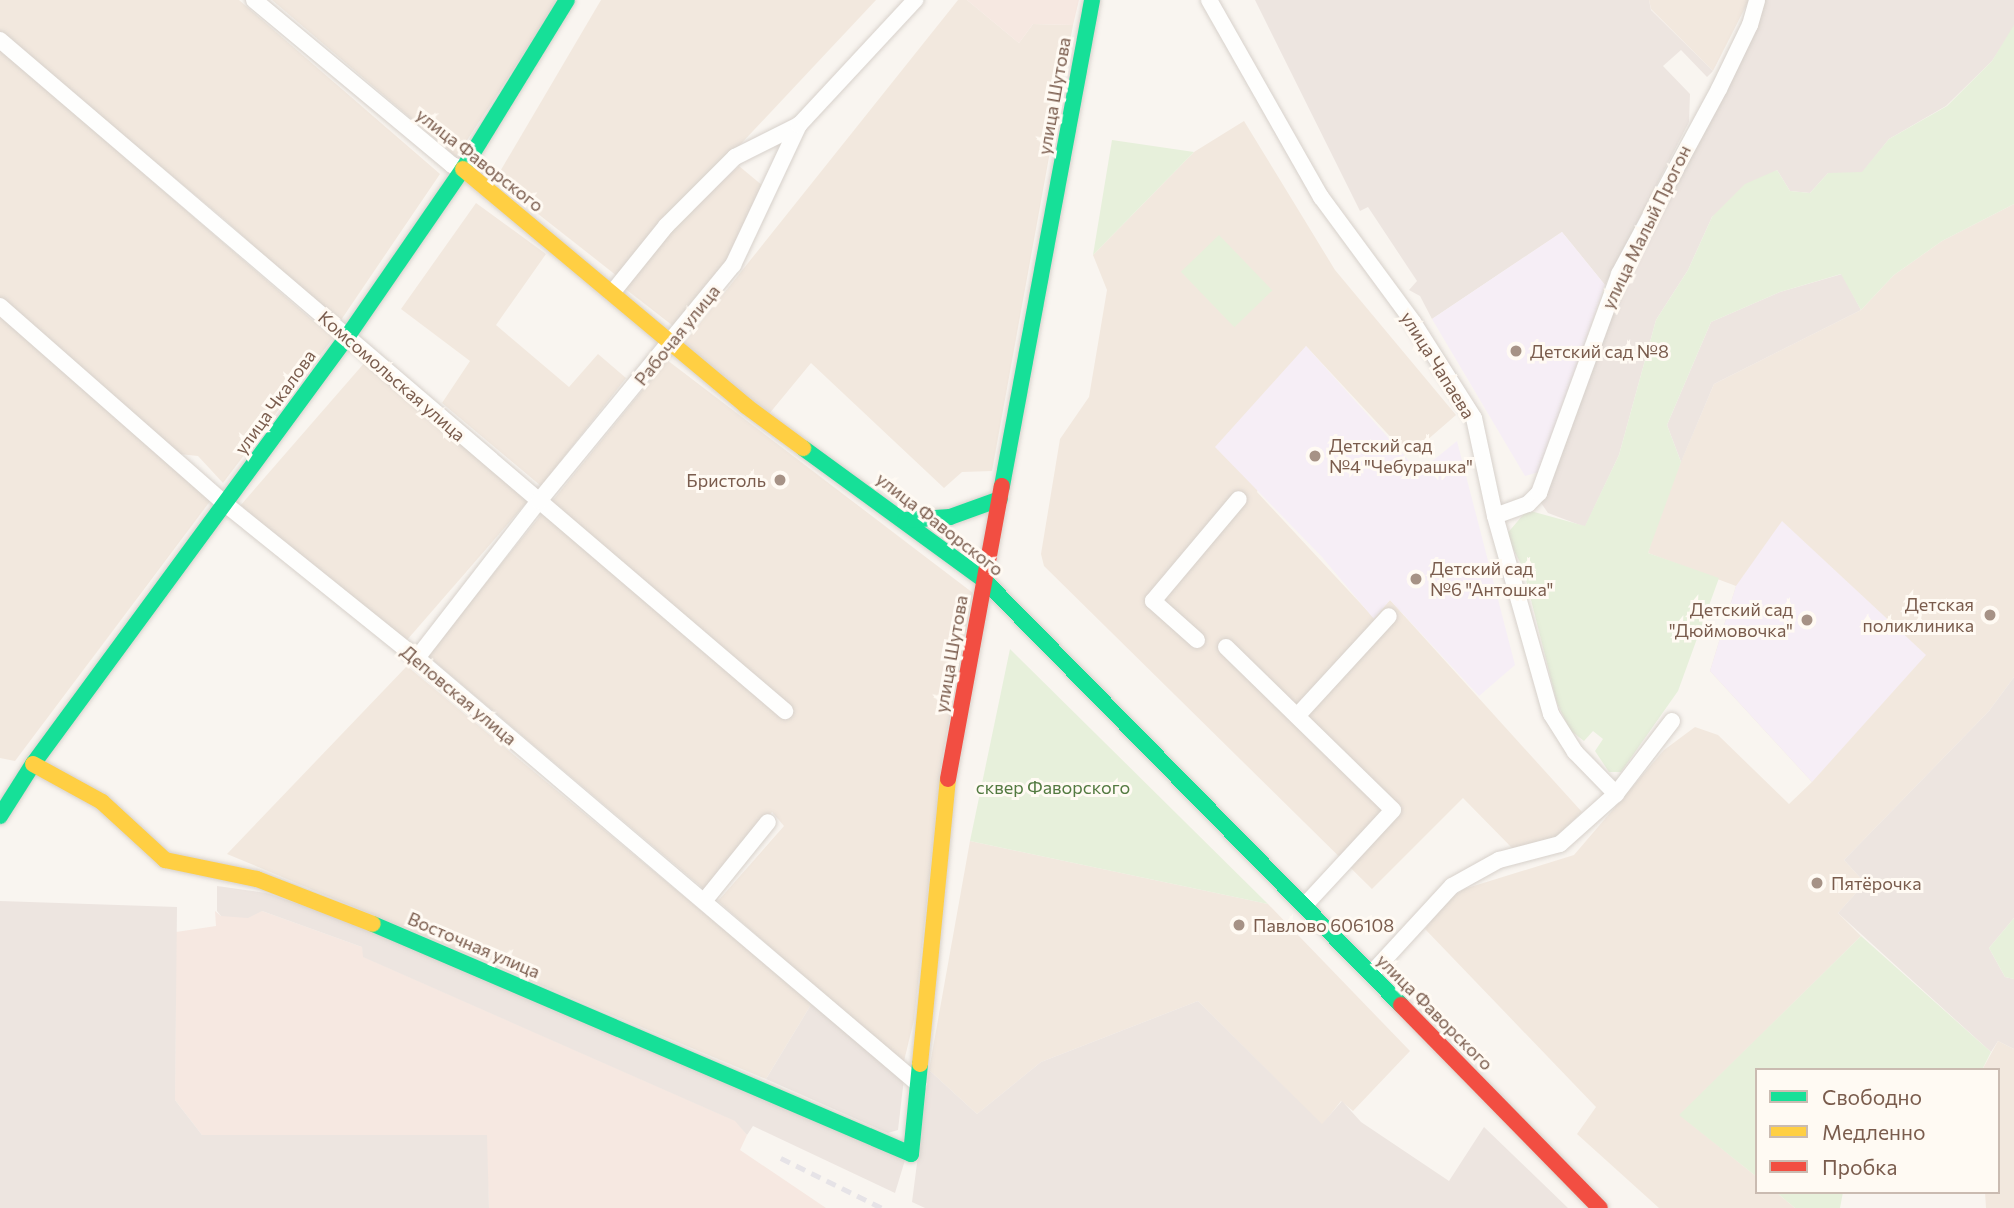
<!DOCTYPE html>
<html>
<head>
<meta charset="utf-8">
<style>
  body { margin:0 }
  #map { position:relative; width:2014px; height:1208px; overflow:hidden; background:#f9f5f0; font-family:Commissioner,sans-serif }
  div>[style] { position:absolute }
  .residential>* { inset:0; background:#f2e8de; transform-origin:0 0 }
  .commercial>* { inset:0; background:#f6e8e1 }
  .industrial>* { inset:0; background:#ede5e0 }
  .education>* { inset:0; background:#f6eef6 }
  .green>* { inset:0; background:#e7f0db; transform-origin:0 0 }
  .roads { filter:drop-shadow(0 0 2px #d7d1cb) drop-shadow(0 0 2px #d7d1cb) }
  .street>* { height:16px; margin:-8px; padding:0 8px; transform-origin:8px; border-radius:8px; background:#fefefd }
  .fast>* { height:16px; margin:-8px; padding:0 8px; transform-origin:8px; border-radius:8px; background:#16e098 }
  .slow>* { height:16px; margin:-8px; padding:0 8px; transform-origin:8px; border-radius:8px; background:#ffcf43 }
  .jam>* { height:16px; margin:-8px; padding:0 8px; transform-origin:8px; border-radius:8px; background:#f24e42 }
  .rail>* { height:4.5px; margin-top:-2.25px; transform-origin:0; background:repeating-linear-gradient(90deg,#e6e3e7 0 10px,transparent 0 17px) }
  .dots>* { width:19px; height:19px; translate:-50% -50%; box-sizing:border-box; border:4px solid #fffaf3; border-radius:50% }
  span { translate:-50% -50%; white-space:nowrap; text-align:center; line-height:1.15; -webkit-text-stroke:6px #fffaf3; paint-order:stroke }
  .street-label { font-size:18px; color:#7a5c4d }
  .poi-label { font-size:18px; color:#7a5c4d }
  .left { translate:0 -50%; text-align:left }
  .right { translate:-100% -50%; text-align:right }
  .park-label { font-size:18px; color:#537a41 }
  .legend { position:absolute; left:1755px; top:1068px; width:245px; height:126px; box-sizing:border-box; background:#fffaf3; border:2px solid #cabbb1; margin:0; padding:9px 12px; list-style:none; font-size:21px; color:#7a5c4d }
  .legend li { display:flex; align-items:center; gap:14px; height:35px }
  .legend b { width:35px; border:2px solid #cabbb1 }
</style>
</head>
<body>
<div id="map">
  <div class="residential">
    <div style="clip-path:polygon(0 0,239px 0,440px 174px,339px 323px,224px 219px,0 33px)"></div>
    <div style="clip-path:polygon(272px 0,559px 0,456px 157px)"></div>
    <div style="clip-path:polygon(601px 0,876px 0,617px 276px,495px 180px)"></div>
    <div style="clip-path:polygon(958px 0,967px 0,1019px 43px,1033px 24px,1073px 25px,992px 471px,962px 472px,944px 488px,811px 363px,769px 414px,681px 347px)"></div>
    <div style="clip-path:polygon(1649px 0,1749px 0,1713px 71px,1651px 9px)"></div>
    <div style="clip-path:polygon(0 49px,333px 338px,223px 483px,198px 456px,179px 454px,0 301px)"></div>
    <div style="clip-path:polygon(1244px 121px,1335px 270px,1456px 415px,1426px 441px,1398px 445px,1306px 346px,1257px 492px,1374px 618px,1390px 600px,1582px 812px,1556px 837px,1516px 852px,1463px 798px,1372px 889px,1044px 566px,1041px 554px,1060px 439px,1089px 397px,1107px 290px,1093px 255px,1194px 152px)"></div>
    <div style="clip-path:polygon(739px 166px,763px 186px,732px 263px,677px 329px,623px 287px,667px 233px)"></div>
    <div style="clip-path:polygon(476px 203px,546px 254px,496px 325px,569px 387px,598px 354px,626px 378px,541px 486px,442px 403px,470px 361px,401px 309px)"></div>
    <div style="clip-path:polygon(2014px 204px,2014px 677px,1989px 711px,1844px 860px,1865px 883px,1838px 913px,1861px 936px,1680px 1115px,1757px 1177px,1757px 1192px,1776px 1192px,1795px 1208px,1659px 1208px,1577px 1134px,1596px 1107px,1425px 929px,1447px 901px,1464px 889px,1574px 855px,1664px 750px,1695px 727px,1718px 735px,1789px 804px,1812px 782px,1710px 671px,1736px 586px,1648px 553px,1662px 506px,1714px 384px,1861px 310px,1894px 275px,1942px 241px)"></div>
    <div style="clip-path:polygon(0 314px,211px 500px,15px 761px,0 758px)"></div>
    <div style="clip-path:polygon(667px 360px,973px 593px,943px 754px,914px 1020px,903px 1065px,718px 901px,784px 826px,772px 812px,705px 890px,427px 655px)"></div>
    <div style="left:366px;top:361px;width:214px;height:191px;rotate:41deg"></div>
    <div style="clip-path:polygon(407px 666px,812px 1003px,766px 1079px,227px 854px)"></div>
    <div style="clip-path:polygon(970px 841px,1268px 904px,1410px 1051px,1353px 1111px,1341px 1101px,1322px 1125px,1198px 1001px,1041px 1062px,977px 1114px,929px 1070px)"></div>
    <div style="clip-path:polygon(1998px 1041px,2014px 1049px,2014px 1208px,1986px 1208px,1985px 1192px,1998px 1192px,1998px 1070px,1982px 1070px)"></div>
  </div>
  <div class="commercial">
    <div style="clip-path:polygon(967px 0,1079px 0,1073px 25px,1033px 24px,1019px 43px)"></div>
    <div style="clip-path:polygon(215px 911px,221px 916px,262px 911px,362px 947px,364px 957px,736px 1121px,747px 1135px,740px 1150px,826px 1208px,489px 1208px,486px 1135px,202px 1135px,175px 1100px,176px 932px,216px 926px)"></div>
  </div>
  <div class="industrial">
    <div style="clip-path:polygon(1255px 0,1649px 0,1651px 10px,1713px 71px,1707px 77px,1681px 50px,1663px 66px,1690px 94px,1689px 122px,1605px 285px,1562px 232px,1432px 319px,1420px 296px,1409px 290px,1417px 281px,1368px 207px,1360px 211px)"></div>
    <div style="clip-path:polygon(1761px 0,2014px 0,2014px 28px,1992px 61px,1946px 106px,1889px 139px,1862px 173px,1828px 173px,1810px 193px,1790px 191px,1777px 170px,1712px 217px,1688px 270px,1656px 320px,1619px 455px,1585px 527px,1548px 513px,1539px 500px,1622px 278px)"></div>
    <div style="clip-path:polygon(1842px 274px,1861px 310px,1714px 384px,1681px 462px,1667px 425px,1711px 322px,1780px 292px)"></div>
    <div style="clip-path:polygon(2014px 677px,2014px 918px,1989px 948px,2005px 977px,2014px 979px,2014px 1049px,1998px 1041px,1991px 1052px,1838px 913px,1865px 883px,1844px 860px,1989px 711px)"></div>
    <div style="clip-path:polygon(217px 886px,266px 893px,379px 931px,905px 1160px,895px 1193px,753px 1126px,747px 1135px,735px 1121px,363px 957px,362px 947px,262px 911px,248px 918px,221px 916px,217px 911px)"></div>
    <div style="clip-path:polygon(0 901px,177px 907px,175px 1100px,202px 1135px,487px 1135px,489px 1208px,0 1208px)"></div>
    <div style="clip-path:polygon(1198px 1001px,1322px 1124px,1342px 1101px,1361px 1122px,1449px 1181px,1484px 1127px,1568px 1208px,925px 1208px,912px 1202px,929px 1070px,977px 1114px,1041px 1062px)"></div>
    <div style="clip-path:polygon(812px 1003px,904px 1078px,898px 1130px,888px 1133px,766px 1079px)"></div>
  </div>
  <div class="education">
    <div style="clip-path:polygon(1562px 232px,1605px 285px,1539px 472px,1525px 476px,1432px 319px)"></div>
    <div style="clip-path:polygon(1306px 346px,1419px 472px,1457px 441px,1515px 665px,1479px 696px,1390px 600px,1374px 619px,1322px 557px,1215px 447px)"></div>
    <div style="clip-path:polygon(1782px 521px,1926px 655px,1812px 782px,1710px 671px,1736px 586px)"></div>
  </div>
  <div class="green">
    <div style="clip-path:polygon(2014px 25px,2014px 204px,1942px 241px,1894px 275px,1861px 310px,1841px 274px,1780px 292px,1711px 322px,1667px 425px,1681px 462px,1648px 553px,1719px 578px,1678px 691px,1621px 772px,1609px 772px,1595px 751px,1603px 739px,1593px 731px,1584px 741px,1570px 730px,1557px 703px,1523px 568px,1506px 535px,1527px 510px,1585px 526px,1619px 455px,1656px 320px,1688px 270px,1712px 217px,1745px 184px,1777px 170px,1790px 191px,1810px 193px,1828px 173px,1862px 172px,1889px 139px,1947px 106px,1992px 61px)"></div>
    <div style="clip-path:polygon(1112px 140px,1194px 152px,1093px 255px)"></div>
    <div style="left:1219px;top:235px;width:77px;height:53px;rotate:46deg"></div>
    <div style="clip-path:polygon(1010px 649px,1268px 904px,970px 841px)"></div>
    <div style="clip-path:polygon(2014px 918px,2014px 979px,2005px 977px,1989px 948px)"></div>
    <div style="clip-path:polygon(1861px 936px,1991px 1052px,1982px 1070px,1757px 1070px,1757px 1177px,1679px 1115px)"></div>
    <div style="clip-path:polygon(1776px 1192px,1843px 1192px,1840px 1208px,1795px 1208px)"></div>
  </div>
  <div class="roads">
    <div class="street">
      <div style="left:254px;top:0;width:258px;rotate:39.8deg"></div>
      <div style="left:452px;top:165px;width:12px;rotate:20deg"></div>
      <div style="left:1209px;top:0;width:227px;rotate:60.4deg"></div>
      <div style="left:1321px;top:197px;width:155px;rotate:53.6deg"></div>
      <div style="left:1413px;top:322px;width:114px;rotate:57.6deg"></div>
      <div style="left:1474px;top:418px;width:100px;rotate:77.9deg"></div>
      <div style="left:1495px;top:516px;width:206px;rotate:74.2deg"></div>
      <div style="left:1551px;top:714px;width:45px;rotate:57.7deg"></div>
      <div style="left:1575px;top:752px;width:59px;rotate:45.7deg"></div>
      <div style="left:0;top:40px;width:1033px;rotate:40.52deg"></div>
      <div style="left:612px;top:293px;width:86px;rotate:-51.1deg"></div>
      <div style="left:666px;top:226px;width:98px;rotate:-45deg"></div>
      <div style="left:735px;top:157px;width:72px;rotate:-26.6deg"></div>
      <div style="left:0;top:306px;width:298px;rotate:41.3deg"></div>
      <div style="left:224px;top:503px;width:248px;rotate:38.8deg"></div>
      <div style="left:417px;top:658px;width:658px;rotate:40.37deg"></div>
      <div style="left:1495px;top:516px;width:35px;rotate:-20deg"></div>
      <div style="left:1528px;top:504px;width:16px;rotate:-45deg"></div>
      <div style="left:1539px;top:493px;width:233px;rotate:-69.9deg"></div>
      <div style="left:1619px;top:274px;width:210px;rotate:-61.6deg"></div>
      <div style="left:1719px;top:89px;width:71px;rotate:-64.2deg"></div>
      <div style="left:1750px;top:25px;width:26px;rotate:-74deg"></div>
      <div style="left:1197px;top:640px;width:59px;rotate:-138.4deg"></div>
      <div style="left:1153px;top:601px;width:133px;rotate:-49.9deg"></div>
      <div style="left:1226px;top:647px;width:233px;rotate:44.3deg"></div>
      <div style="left:1393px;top:810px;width:129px;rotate:132.8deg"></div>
      <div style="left:417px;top:658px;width:199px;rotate:-52.2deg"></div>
      <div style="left:539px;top:501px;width:306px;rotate:-50.6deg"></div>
      <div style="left:733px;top:265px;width:155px;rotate:-64.8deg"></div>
      <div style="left:799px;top:125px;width:171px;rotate:-47.1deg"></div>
      <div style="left:1298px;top:715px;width:134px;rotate:-47.4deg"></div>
      <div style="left:705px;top:900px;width:100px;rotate:-51.1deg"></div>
      <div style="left:1371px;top:974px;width:120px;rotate:-47.4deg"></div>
      <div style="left:1452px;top:886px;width:54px;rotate:-29deg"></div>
      <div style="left:1499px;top:860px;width:63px;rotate:-14.7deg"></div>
      <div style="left:1560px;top:844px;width:75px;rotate:-41.8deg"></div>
      <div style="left:1616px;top:794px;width:92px;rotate:-52.5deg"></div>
    </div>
    <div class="fast">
      <div style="left:803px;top:448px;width:224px;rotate:36.1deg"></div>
      <div style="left:984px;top:580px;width:595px;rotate:45.54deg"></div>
      <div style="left:1002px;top:486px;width:494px;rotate:-79.5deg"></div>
      <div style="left:905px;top:520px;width:45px;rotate:-3.8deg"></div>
      <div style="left:950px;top:517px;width:53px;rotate:-19.8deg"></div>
      <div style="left:0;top:816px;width:62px;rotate:-57.6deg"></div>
      <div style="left:33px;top:764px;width:530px;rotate:-53.67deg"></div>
      <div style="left:347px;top:337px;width:204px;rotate:-55.4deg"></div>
      <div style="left:463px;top:169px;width:198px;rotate:-58.4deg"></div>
      <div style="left:373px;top:924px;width:585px;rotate:23.15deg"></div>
      <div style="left:911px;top:1154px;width:90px;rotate:-84.3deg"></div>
    </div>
    <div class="slow">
      <div style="left:463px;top:169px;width:369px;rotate:39.9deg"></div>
      <div style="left:746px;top:406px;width:71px;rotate:36.4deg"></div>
      <div style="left:33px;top:764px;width:79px;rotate:28.8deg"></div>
      <div style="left:102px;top:802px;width:86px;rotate:42.6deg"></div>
      <div style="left:165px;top:860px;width:94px;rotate:11.7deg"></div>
      <div style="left:257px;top:879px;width:124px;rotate:21.2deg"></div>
      <div style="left:920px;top:1064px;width:286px;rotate:-84.4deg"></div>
    </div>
    <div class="jam">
      <div style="left:948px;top:779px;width:298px;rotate:-79.6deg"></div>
      <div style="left:1401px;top:1005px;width:284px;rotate:45.6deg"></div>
    </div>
  </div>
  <div class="rail">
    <div style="left:781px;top:1158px;width:113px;rotate:26.3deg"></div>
  </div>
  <div class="dots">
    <div style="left:1516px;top:351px;background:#a69286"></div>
    <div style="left:1315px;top:456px;background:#a69286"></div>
    <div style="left:780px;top:480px;background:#a69286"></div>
    <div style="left:1416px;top:579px;background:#a69286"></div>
    <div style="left:1990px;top:615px;background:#a69286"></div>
    <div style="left:1807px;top:620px;background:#a69286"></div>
    <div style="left:1817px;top:883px;background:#a69286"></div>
    <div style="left:1239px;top:925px;background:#a69286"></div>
  </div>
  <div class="street-label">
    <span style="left:1054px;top:96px;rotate:-80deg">улица Шутова</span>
    <span style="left:480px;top:160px;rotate:38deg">улица Фаворского</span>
    <span style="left:1646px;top:227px;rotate:-64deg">улица Малый Прогон</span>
    <span style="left:677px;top:335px;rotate:-51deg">Рабочая улица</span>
    <span style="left:1438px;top:365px;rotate:58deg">улица Чапаева</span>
    <span style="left:392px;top:376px;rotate:41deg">Комсомольская улица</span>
    <span style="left:275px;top:402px;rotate:-54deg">улица Чкалова</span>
    <span style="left:940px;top:524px;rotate:38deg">улица Фаворского</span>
    <span style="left:951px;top:654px;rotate:-80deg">улица Шутова</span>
    <span style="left:459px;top:695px;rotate:40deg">Деповская улица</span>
    <span style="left:474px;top:945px;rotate:23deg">Восточная улица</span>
    <span style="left:1435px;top:1012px;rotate:45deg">улица Фаворского</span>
  </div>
  <div class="poi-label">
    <span class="left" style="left:1530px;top:351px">Детский сад №8</span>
    <span class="left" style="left:1329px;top:456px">Детский сад<br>№4 "Чебурашка"</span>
    <span class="right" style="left:766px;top:480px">Бристоль</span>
    <span class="left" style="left:1430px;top:579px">Детский сад<br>№6 "Антошка"</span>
    <span class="right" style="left:1974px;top:615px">Детская<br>поликлиника</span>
    <span class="right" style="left:1793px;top:620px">Детский сад<br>"Дюймовочка"</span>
    <span class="left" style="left:1831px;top:883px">Пятёрочка</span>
    <span class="left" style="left:1253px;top:925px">Павлово 606108</span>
  </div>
  <div class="park-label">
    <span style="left:1053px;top:787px">сквер Фаворского</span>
  </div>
  <ul class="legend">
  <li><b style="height:9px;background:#16e098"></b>Свободно</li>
  <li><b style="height:9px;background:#ffcf43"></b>Медленно</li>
  <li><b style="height:9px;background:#f24e42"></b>Пробка</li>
  </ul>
</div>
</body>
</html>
